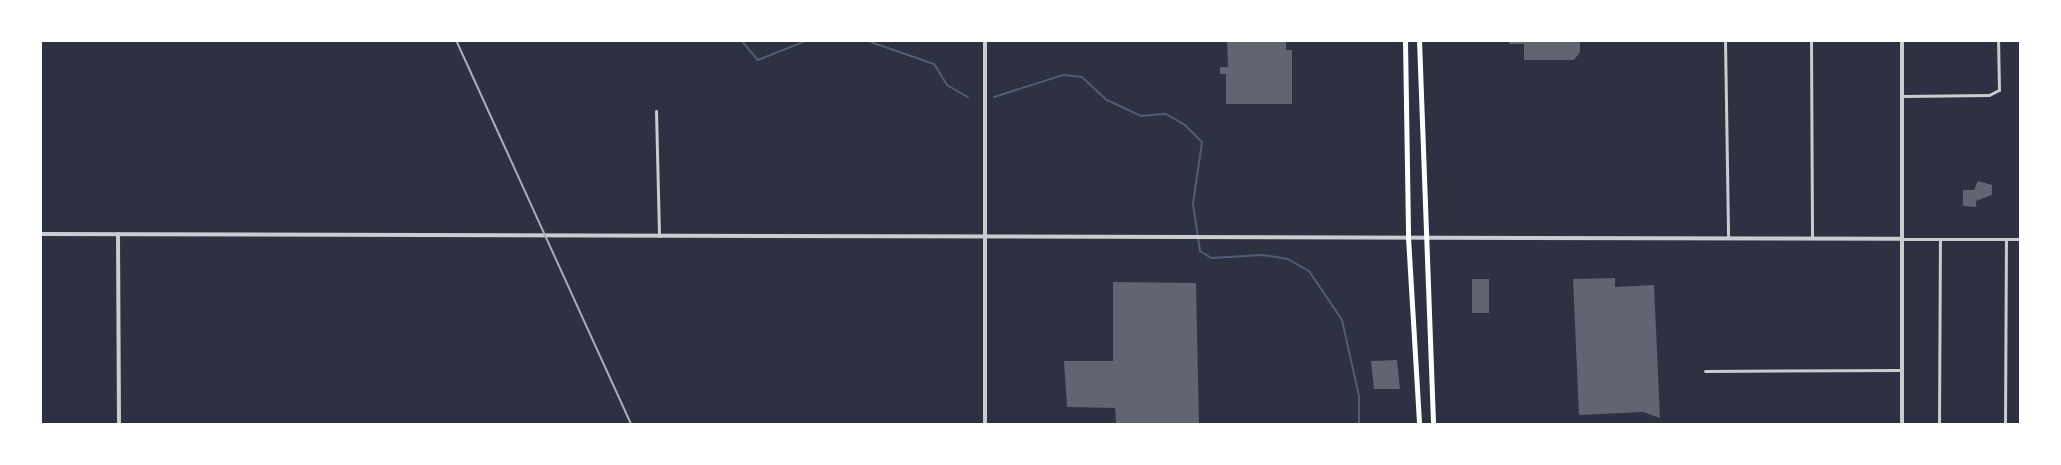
<!DOCTYPE html>
<html>
<head>
<meta charset="utf-8">
<style>
  body { margin:0 }
  #map { position:relative; width:2061px; height:465px; overflow:hidden; background:#2d3142; font-family:"Playfair Display",serif }
  div>[style] { position:absolute }
  .stream>* { height:2px; margin:-1px; padding:0 1px; transform-origin:1px; border-radius:1px; background:#4f5d75 }
  .building>* { inset:0; background:#626471; transform-origin:0 0 }
  .minor>* { height:3px; margin:-1.5px; padding:0 1.5px; transform-origin:1.5px; border-radius:1.5px; background:#caccd0 }
  .tertiary>* { height:4px; margin:-2px; padding:0 2px; transform-origin:2px; border-radius:2px; background:#caccd0 }
  .trunk>* { height:5px; margin:-2.5px; padding:0 2.5px; transform-origin:2.5px; border-radius:2.5px; background:#fff }
  .rail>* { height:2px; margin:-1px; padding:0 1px; transform-origin:1px; border-radius:1px; background:#abadb3 }
  span { translate:-50% -50%; white-space:nowrap; text-align:center; line-height:1.15; -webkit-text-stroke:6px #fff; paint-order:stroke }
  .frame { position:absolute; inset:0; border:42px solid #fff; pointer-events:none }
</style>
</head>
<body>
<div id="map">
  <div class="stream">
    <div style="left:741px;top:40px;width:26px;rotate:50deg"></div>
    <div style="left:758px;top:60px;width:54px;rotate:-21.8deg"></div>
    <div style="left:865px;top:40px;width:73px;rotate:19.2deg"></div>
    <div style="left:934px;top:64px;width:25px;rotate:58deg"></div>
    <div style="left:947px;top:85px;width:24px;rotate:30deg"></div>
    <div style="left:994px;top:97px;width:72px;rotate:-17.7deg"></div>
    <div style="left:1063px;top:75px;width:19px;rotate:6deg"></div>
    <div style="left:1082px;top:77px;width:34px;rotate:43deg"></div>
    <div style="left:1107px;top:100px;width:38px;rotate:25deg"></div>
    <div style="left:1141px;top:116px;width:25px;rotate:-5deg"></div>
    <div style="left:1166px;top:114px;width:22px;rotate:30deg"></div>
    <div style="left:1185px;top:125px;width:24px;rotate:45deg"></div>
    <div style="left:1202px;top:142px;width:63px;rotate:98.3deg"></div>
    <div style="left:1193px;top:204px;width:48px;rotate:81.5deg"></div>
    <div style="left:1200px;top:251px;width:13px;rotate:32deg"></div>
    <div style="left:1211px;top:258px;width:52px;rotate:-3.3deg"></div>
    <div style="left:1263px;top:255px;width:25px;rotate:9deg"></div>
    <div style="left:1288px;top:259px;width:24px;rotate:30deg"></div>
    <div style="left:1309px;top:271px;width:59px;rotate:56deg"></div>
    <div style="left:1342px;top:320px;width:78px;rotate:77.4deg"></div>
    <div style="left:1359px;top:396px;width:28px;rotate:90deg"></div>
  </div>
  <div class="building">
    <div style="clip-path:polygon(1227px 40px,1286px 40px,1286px 50px,1292px 50px,1292px 104px,1226px 104px,1226px 74px,1220px 74px,1220px 67px,1228px 67px)"></div>
    <div style="clip-path:polygon(1509px 40px,1580px 40px,1580px 52px,1574px 60px,1524px 60px,1524px 44px,1509px 44px)"></div>
    <div style="clip-path:polygon(1978px 181px,1992px 185px,1992px 195px,1976px 201px,1976px 207px,1963px 206px,1963px 190px,1974px 190px)"></div>
    <div style="clip-path:polygon(1615px 278px,1615px 287px,1654px 285px,1660px 418px,1643px 412px,1579px 415px,1573px 279px)"></div>
    <div style="left:1472px;top:279px;width:17px;height:34px"></div>
    <div style="clip-path:polygon(1113px 282px,1196px 283px,1199px 424px,1116px 424px,1115px 408px,1067px 407px,1064px 361px,1113px 361px)"></div>
    <div style="clip-path:polygon(1397px 360px,1400px 389px,1374px 389px,1371px 361px)"></div>
  </div>
  <div class="minor">
    <div style="left:1725px;top:40px;width:198px;rotate:89.1deg"></div>
    <div style="left:1811px;top:40px;width:198px;rotate:89.7deg"></div>
    <div style="left:1902px;top:96px;width:87px;rotate:-0.7deg"></div>
    <div style="left:1989px;top:95px;width:11px;rotate:-27deg"></div>
    <div style="left:1999px;top:90px;width:50px;rotate:-91.1deg"></div>
    <div style="left:656px;top:111px;width:125px;rotate:88.6deg"></div>
    <div style="left:1902px;top:239px;width:118px"></div>
    <div style="left:1705px;top:371px;width:196px;rotate:-0.3deg"></div>
    <div style="left:1939px;top:424px;width:185px;rotate:-89.7deg"></div>
    <div style="left:2005px;top:424px;width:185px;rotate:-89.7deg"></div>
  </div>
  <div class="tertiary">
    <div style="left:985px;top:40px;width:384px;rotate:90deg"></div>
    <div style="left:40px;top:234px;width:1860px;rotate:0.15deg"></div>
    <div style="left:118px;top:234px;width:190px;rotate:89.7deg"></div>
    <div style="left:1902px;top:424px;width:384px;rotate:-90deg"></div>
  </div>
  <div class="trunk">
    <div style="left:1405px;top:40px;width:197px;rotate:89.1deg"></div>
    <div style="left:1408px;top:237px;width:187px;rotate:86.6deg"></div>
    <div style="left:1419px;top:40px;width:384px;rotate:87.9deg"></div>
  </div>
  <div class="rail">
    <div style="left:456px;top:40px;width:422px;rotate:65.5deg"></div>
  </div>
  <div class="frame"></div>
</div>
</body>
</html>
